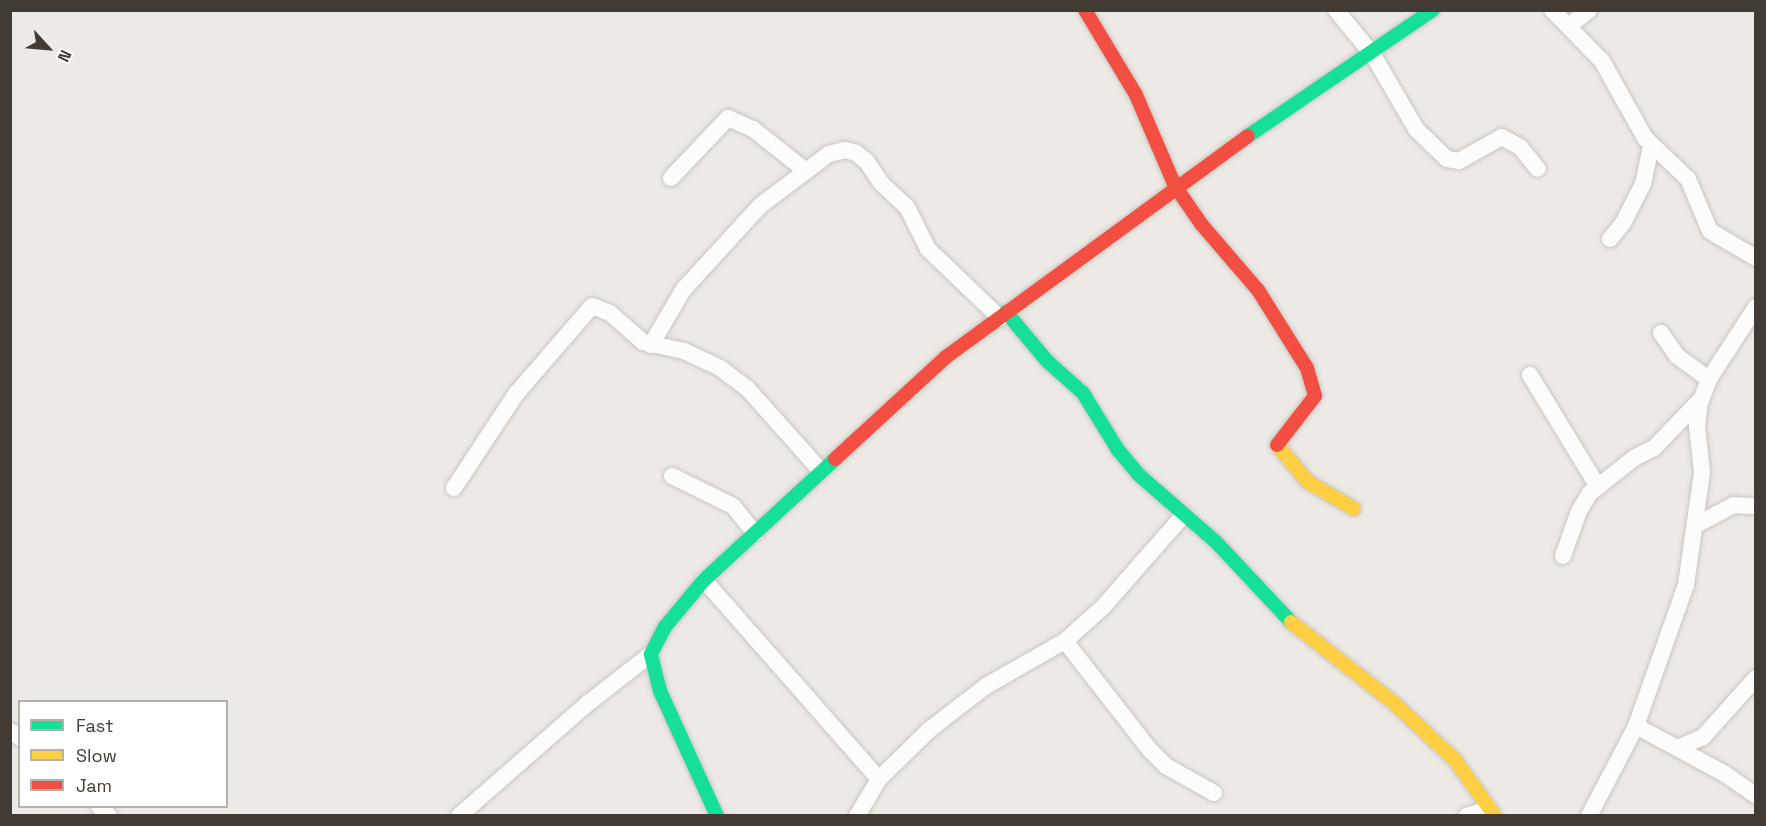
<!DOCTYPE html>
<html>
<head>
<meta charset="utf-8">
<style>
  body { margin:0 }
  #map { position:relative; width:1766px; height:826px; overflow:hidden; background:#edeae6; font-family:"Space Grotesk",sans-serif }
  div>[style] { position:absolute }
  .roads { filter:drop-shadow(0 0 2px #c9c6c2) drop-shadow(0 0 2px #c9c6c2) }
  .street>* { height:16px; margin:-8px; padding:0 8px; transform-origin:8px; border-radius:8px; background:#fcfcfb }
  .fast>* { height:14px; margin:-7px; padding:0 7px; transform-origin:7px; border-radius:7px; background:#16e098 }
  .slow>* { height:14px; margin:-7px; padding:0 7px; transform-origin:7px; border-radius:7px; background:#ffcf43 }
  .jam>* { height:14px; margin:-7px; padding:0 7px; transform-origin:7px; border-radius:7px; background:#f24e42 }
  span { translate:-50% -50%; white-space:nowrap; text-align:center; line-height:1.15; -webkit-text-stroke:5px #fff; paint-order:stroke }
  .frame { position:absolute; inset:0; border:12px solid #413b34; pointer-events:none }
  .legend { position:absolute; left:18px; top:700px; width:210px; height:108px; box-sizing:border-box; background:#fff; border:2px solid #b3b1ae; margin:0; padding:8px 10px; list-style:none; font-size:18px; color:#413b34 }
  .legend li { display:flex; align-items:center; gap:12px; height:30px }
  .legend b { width:30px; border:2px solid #b3b1ae }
  .north { position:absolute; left:18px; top:18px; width:60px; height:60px; -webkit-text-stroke:4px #fff; paint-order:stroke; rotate:116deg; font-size:16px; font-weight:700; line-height:24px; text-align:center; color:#413b34 }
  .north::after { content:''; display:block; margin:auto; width:21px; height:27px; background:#413b34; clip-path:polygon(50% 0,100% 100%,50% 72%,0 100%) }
</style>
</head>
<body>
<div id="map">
  <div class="roads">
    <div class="street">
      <div style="left:1336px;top:10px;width:58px;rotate:50.6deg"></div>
      <div style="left:1373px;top:55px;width:86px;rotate:59.8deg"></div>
      <div style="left:1416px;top:129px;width:43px;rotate:44.1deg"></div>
      <div style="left:1447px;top:159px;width:12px;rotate:9deg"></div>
      <div style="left:1459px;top:161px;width:49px;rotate:-29.2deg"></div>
      <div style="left:1502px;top:137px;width:21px;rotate:29deg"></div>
      <div style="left:1520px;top:147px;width:28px;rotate:51deg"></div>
      <div style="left:1552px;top:10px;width:71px;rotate:45.6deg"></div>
      <div style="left:1602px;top:61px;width:88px;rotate:60.8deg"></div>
      <div style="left:1645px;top:138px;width:59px;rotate:43.6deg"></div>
      <div style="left:1688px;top:179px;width:56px;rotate:67.1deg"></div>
      <div style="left:1710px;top:231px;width:53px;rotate:30.4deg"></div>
      <div style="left:1570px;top:25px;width:24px;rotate:-38deg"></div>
      <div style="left:671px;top:178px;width:83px;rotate:-46.5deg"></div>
      <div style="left:728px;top:118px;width:27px;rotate:24deg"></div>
      <div style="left:753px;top:129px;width:68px;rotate:38.4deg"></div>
      <div style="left:1610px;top:239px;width:21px;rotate:-51deg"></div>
      <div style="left:1623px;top:223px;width:44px;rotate:-62.9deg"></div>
      <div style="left:1643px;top:184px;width:39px;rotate:-78deg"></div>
      <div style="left:1661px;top:333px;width:28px;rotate:55deg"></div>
      <div style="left:1677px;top:356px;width:39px;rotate:36deg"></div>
      <div style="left:651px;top:345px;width:64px;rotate:-59.8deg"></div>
      <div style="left:683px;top:290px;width:115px;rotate:-47.5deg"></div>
      <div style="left:761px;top:205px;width:85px;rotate:-36.9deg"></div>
      <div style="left:829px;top:154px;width:16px;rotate:-14deg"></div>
      <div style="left:845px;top:150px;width:11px;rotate:15deg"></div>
      <div style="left:856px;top:153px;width:14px;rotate:39deg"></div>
      <div style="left:867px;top:162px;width:25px;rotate:56deg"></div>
      <div style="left:881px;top:183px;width:35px;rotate:43deg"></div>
      <div style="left:907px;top:207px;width:47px;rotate:63.4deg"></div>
      <div style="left:928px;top:249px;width:100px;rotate:43.8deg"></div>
      <div style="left:1530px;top:375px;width:131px;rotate:58.7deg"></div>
      <div style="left:672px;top:476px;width:68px;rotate:26.2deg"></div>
      <div style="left:733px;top:506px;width:35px;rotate:51deg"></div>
      <div style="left:454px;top:488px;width:113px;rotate:-56.6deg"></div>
      <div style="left:516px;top:394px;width:116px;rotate:-49.2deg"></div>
      <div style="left:592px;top:306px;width:19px;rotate:21deg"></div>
      <div style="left:610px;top:313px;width:44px;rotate:41.3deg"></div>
      <div style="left:643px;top:342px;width:42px;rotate:12.4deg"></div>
      <div style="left:684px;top:351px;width:40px;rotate:25deg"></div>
      <div style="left:720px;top:368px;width:34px;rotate:37deg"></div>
      <div style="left:747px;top:388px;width:110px;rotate:48.3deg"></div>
      <div style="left:1696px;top:525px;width:43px;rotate:-27.8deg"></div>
      <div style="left:1734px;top:505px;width:22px;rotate:3deg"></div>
      <div style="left:1563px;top:556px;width:48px;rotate:-70.4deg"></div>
      <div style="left:1579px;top:511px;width:21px;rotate:-59deg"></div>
      <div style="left:1590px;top:493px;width:56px;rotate:-38.5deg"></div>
      <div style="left:1634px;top:458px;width:22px;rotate:-27deg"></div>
      <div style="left:1654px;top:448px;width:69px;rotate:-46.2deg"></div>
      <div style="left:704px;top:580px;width:265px;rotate:48.7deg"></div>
      <div style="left:1065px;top:641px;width:138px;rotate:52.1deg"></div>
      <div style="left:1150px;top:750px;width:23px;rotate:45deg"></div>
      <div style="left:1166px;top:766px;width:55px;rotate:29.4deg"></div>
      <div style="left:1636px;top:726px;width:101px;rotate:28.3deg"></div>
      <div style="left:1725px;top:774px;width:38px;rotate:35deg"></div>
      <div style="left:10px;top:731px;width:12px;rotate:35deg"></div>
      <div style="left:1677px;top:748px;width:28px;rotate:-23deg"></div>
      <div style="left:1703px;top:737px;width:79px;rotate:-48.1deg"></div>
      <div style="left:99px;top:806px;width:14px;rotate:45deg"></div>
      <div style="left:459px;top:816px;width:170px;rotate:-41.2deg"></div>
      <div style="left:587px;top:704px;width:81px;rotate:-38deg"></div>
      <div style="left:857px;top:816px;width:43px;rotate:-59.3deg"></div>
      <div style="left:879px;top:779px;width:70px;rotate:-44.4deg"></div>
      <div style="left:929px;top:730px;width:72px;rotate:-37.7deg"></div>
      <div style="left:986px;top:686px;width:91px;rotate:-29.7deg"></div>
      <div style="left:1065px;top:641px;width:51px;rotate:-41.8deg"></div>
      <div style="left:1103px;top:607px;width:121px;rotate:-48.7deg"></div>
      <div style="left:1467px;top:816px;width:23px;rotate:-18deg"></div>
      <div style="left:1589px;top:816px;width:102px;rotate:-62.4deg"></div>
      <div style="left:1636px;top:726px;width:150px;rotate:-70.5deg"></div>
      <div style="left:1686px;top:585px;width:114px;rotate:-81.9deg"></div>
      <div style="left:1702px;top:472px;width:46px;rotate:-96.2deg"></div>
      <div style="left:1697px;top:426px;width:23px;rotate:-83deg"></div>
      <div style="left:1700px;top:403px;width:26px;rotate:-69deg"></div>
      <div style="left:1709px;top:379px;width:86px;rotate:-56.9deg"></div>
    </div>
    <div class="fast">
      <div style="left:1248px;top:136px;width:224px;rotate:-34.3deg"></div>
      <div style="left:1006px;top:312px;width:64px;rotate:50.1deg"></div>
      <div style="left:1047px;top:361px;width:48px;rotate:41.6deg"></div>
      <div style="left:1083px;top:393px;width:67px;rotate:58.4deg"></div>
      <div style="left:1118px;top:450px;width:33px;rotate:50deg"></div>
      <div style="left:1139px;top:475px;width:102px;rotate:41deg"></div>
      <div style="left:1216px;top:542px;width:110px;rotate:46.8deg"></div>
      <div style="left:717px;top:816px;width:137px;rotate:-114.5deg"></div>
      <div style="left:660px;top:691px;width:38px;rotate:-104deg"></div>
      <div style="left:651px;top:654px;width:30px;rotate:-63deg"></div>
      <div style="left:665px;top:627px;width:61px;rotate:-50.3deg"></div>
      <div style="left:704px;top:580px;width:178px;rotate:-42.7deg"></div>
    </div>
    <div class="slow">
      <div style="left:1277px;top:445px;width:48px;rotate:50deg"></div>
      <div style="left:1308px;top:482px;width:53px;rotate:30.4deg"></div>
      <div style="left:1291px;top:622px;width:131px;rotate:38.2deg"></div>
      <div style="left:1394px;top:703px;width:83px;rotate:43.1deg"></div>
      <div style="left:1455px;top:760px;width:69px;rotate:54.5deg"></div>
    </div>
    <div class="jam">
      <div style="left:1085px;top:10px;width:99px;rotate:59deg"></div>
      <div style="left:1136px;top:95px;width:99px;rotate:66.8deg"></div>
      <div style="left:1175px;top:186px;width:47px;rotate:55.3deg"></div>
      <div style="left:1202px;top:225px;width:86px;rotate:49.3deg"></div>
      <div style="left:1258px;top:290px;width:92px;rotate:57.9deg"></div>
      <div style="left:1307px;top:368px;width:29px;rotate:74deg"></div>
      <div style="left:1315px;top:396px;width:62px;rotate:127.8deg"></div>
      <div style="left:835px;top:459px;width:151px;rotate:-42.6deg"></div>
      <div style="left:946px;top:357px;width:374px;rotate:-36.2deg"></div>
    </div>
  </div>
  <div class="frame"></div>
  <ul class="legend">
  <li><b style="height:8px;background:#16e098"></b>Fast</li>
  <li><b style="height:8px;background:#ffcf43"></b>Slow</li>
  <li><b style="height:8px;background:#f24e42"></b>Jam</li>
  </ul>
  <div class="north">N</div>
</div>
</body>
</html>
